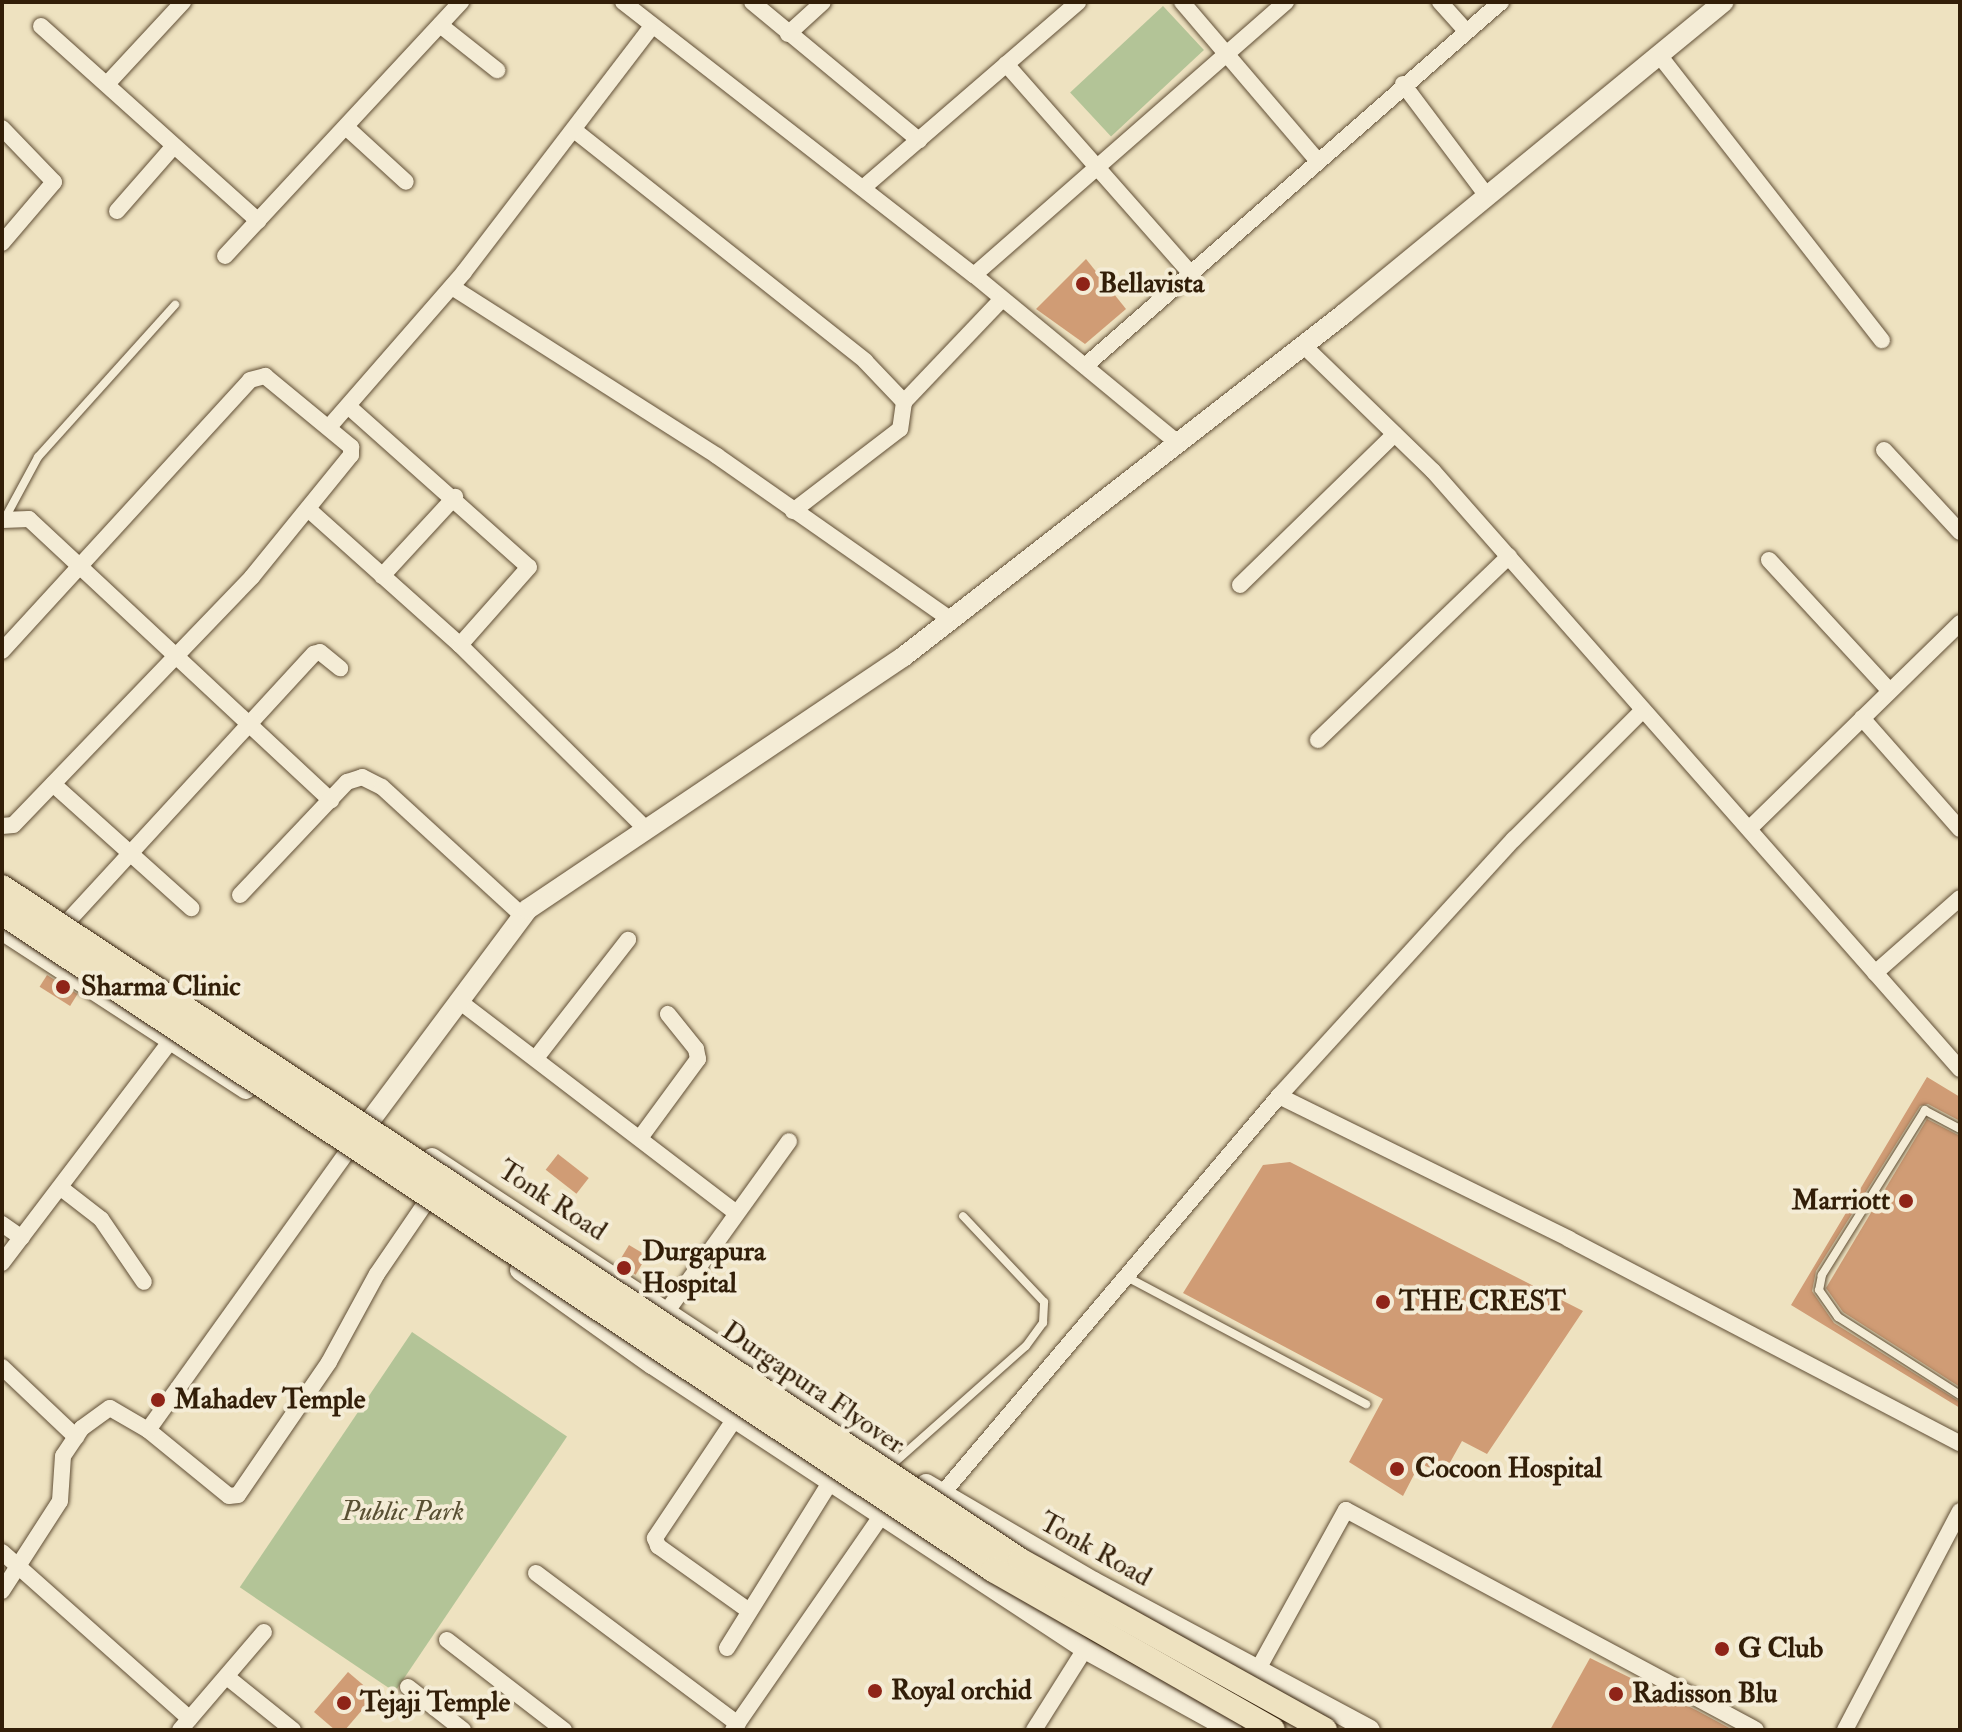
<!DOCTYPE html>
<html>
<head>
<meta charset="utf-8">
<style>
  body { margin:0 }
  #map { position:relative; width:1962px; height:1732px; overflow:hidden; background:#eee2c0; font-family:"IM FELL Double Pica",serif }
  div>[style] { position:absolute }
  .green>* { inset:0; background:#b3c497; transform-origin:0 0 }
  .building>* { inset:0; background:#d09c75; transform-origin:0 0 }
  .roads { filter:drop-shadow(0 0 2px #614f36) drop-shadow(0 0 2px #614f36) }
  .service>* { height:8px; margin:-4px; padding:0 4px; transform-origin:4px; border-radius:4px; background:#f4ecd6 }
  .minor>* { height:16px; margin:-8px; padding:0 8px; transform-origin:8px; border-radius:8px; background:#f4ecd6 }
  .tertiary>* { height:20px; margin:-10px; padding:0 10px; transform-origin:10px; border-radius:10px; background:#f4ecd6 }
  .bridges { filter:drop-shadow(0 0 2px #321e08) drop-shadow(0 0 2px #321e08) }
  .primary-bridge>* { height:24px; margin:-12px; padding:0 12px; transform-origin:12px; border-radius:12px; background:#eee2c0 }
  .dots>* { width:22px; height:22px; translate:-50% -50%; box-sizing:border-box; border:4px solid #f4ecd6; border-radius:50% }
  span { translate:-50% -50%; white-space:nowrap; text-align:center; line-height:1.15; -webkit-text-stroke:8px #f4ecd6; paint-order:stroke }
  .poi-label { font-size:28px; color:#321e08; font-weight:700 }
  .left { translate:0 -50%; text-align:left }
  .right { translate:-100% -50%; text-align:right }
  .street-label { font-size:28px; color:#321e08 }
  .park-label { font-size:28px; color:#595033; font-style:italic }
  .frame { position:absolute; inset:0; border:4px solid #321e08; pointer-events:none }
</style>
</head>
<body>
<div id="map">
  <div class="green">
    <div style="left:1163px;top:6px;width:60px;height:127px;rotate:47deg"></div>
    <div style="left:412px;top:1332px;width:187px;height:308px;rotate:34deg"></div>
  </div>
  <div class="building">
    <div style="clip-path:polygon(1086px 259px,1126px 309px,1085px 344px,1036px 309px)"></div>
    <div style="left:47px;top:975px;width:36px;height:14px;rotate:32deg"></div>
    <div style="clip-path:polygon(1927px 1077px,1960px 1097px,1960px 1121px,1928px 1104px,1920px 1106px,1816px 1271px,1812px 1291px,1834px 1323px,1960px 1402px,1960px 1408px,1791px 1305px)"></div>
    <div style="clip-path:polygon(1927px 1119px,1960px 1136px,1960px 1387px,1843px 1312px,1826px 1288px)"></div>
    <div style="left:558px;top:1154px;width:39px;height:20px;rotate:38deg"></div>
    <div style="clip-path:polygon(1290px 1162px,1583px 1311px,1487px 1454px,1462px 1441px,1443px 1475px,1420px 1463px,1403px 1496px,1349px 1462px,1383px 1399px,1183px 1293px,1263px 1165px)"></div>
    <div style="left:629px;top:1245px;width:21px;height:22px;rotate:31deg"></div>
    <div style="clip-path:polygon(1590px 1658px,1696px 1710px,1733px 1730px,1550px 1730px)"></div>
    <div style="clip-path:polygon(348px 1672px,375px 1695px,345px 1730px,335px 1730px,314px 1712px)"></div>
  </div>
  <div class="roads">
    <div class="service">
      <div style="left:4px;top:520px;width:72px;rotate:-61.6deg"></div>
      <div style="left:38px;top:457px;width:205px;rotate:-48deg"></div>
      <div style="left:1960px;top:1129px;width:40px;rotate:-152deg"></div>
      <div style="left:1925px;top:1110px;width:195px;rotate:122deg"></div>
      <div style="left:1822px;top:1275px;width:15px;rotate:101deg"></div>
      <div style="left:1819px;top:1290px;width:33px;rotate:55deg"></div>
      <div style="left:1838px;top:1317px;width:145px;rotate:32.6deg"></div>
      <div style="left:1127px;top:1277px;width:271px;rotate:28deg"></div>
      <div style="left:894px;top:1463px;width:176px;rotate:-41.6deg"></div>
      <div style="left:1026px;top:1346px;width:29px;rotate:-54deg"></div>
      <div style="left:1043px;top:1323px;width:21px;rotate:-87deg"></div>
      <div style="left:1044px;top:1302px;width:118px;rotate:-133.3deg"></div>
    </div>
    <div class="minor">
      <div style="left:623px;top:2px;width:445px;rotate:37.9deg"></div>
      <div style="left:974px;top:275px;width:264px;rotate:39.5deg"></div>
      <div style="left:752px;top:2px;width:217px;rotate:39.6deg"></div>
      <div style="left:1182px;top:2px;width:209px;rotate:49.5deg"></div>
      <div style="left:1440px;top:2px;width:39px;rotate:48deg"></div>
      <div style="left:440px;top:25px;width:73px;rotate:38.3deg"></div>
      <div style="left:41px;top:26px;width:292px;rotate:41.9deg"></div>
      <div style="left:788px;top:34px;width:47px;rotate:-42.4deg"></div>
      <div style="left:1659px;top:55px;width:362px;rotate:52deg"></div>
      <div style="left:1006px;top:64px;width:278px;rotate:48.6deg"></div>
      <div style="left:107px;top:84px;width:112px;rotate:-47.2deg"></div>
      <div style="left:1403px;top:84px;width:140px;rotate:53.1deg"></div>
      <div style="left:346px;top:127px;width:81px;rotate:42.5deg"></div>
      <div style="left:2px;top:128px;width:75px;rotate:46.1deg"></div>
      <div style="left:54px;top:182px;width:80px;rotate:130.4deg"></div>
      <div style="left:574px;top:130px;width:372px;rotate:38.4deg"></div>
      <div style="left:865px;top:361px;width:57px;rotate:46.4deg"></div>
      <div style="left:904px;top:402px;width:27px;rotate:98deg"></div>
      <div style="left:900px;top:429px;width:135px;rotate:142.5deg"></div>
      <div style="left:864px;top:187px;width:283px;rotate:-40.8deg"></div>
      <div style="left:117px;top:211px;width:86px;rotate:-48.8deg"></div>
      <div style="left:225px;top:256px;width:347px;rotate:-47.1deg"></div>
      <div style="left:974px;top:275px;width:415px;rotate:-41.2deg"></div>
      <div style="left:452px;top:287px;width:314px;rotate:32.5deg"></div>
      <div style="left:717px;top:456px;width:286px;rotate:35deg"></div>
      <div style="left:1303px;top:345px;width:181px;rotate:44.1deg"></div>
      <div style="left:1433px;top:471px;width:797px;rotate:48.61deg"></div>
      <div style="left:1085px;top:366px;width:553px;rotate:-41.19deg"></div>
      <div style="left:904px;top:402px;width:142px;rotate:-46.4deg"></div>
      <div style="left:348px;top:406px;width:242px;rotate:41.7deg"></div>
      <div style="left:529px;top:567px;width:104px;rotate:131.5deg"></div>
      <div style="left:329px;top:427px;width:206px;rotate:-48.9deg"></div>
      <div style="left:464px;top:272px;width:310px;rotate:-52.6deg"></div>
      <div style="left:1884px;top:450px;width:112px;rotate:47.2deg"></div>
      <div style="left:308px;top:509px;width:204px;rotate:41.8deg"></div>
      <div style="left:460px;top:645px;width:262px;rotate:44.7deg"></div>
      <div style="left:2px;top:520px;width:27px;rotate:-2deg"></div>
      <div style="left:29px;top:519px;width:413px;rotate:43deg"></div>
      <div style="left:1769px;top:560px;width:178px;rotate:47.3deg"></div>
      <div style="left:382px;top:576px;width:108px;rotate:-47.3deg"></div>
      <div style="left:1240px;top:585px;width:216px;rotate:-44.3deg"></div>
      <div style="left:2px;top:651px;width:367px;rotate:-47.5deg"></div>
      <div style="left:250px;top:380px;width:16px;rotate:-15deg"></div>
      <div style="left:265px;top:376px;width:112px;rotate:39.5deg"></div>
      <div style="left:351px;top:447px;width:8px;rotate:90deg"></div>
      <div style="left:351px;top:455px;width:157px;rotate:129.1deg"></div>
      <div style="left:252px;top:577px;width:344px;rotate:133.9deg"></div>
      <div style="left:13px;top:825px;width:11px;rotate:175deg"></div>
      <div style="left:1862px;top:718px;width:148px;rotate:48.6deg"></div>
      <div style="left:1318px;top:740px;width:265px;rotate:-43.9deg"></div>
      <div style="left:53px;top:784px;width:186px;rotate:41.9deg"></div>
      <div style="left:1749px;top:829px;width:295px;rotate:-44.3deg"></div>
      <div style="left:240px;top:895px;width:156px;rotate:-46.6deg"></div>
      <div style="left:347px;top:782px;width:16px;rotate:-18deg"></div>
      <div style="left:362px;top:777px;width:22px;rotate:27deg"></div>
      <div style="left:382px;top:787px;width:191px;rotate:42.5deg"></div>
      <div style="left:69px;top:920px;width:362px;rotate:-47.4deg"></div>
      <div style="left:314px;top:654px;width:6px;rotate:-18deg"></div>
      <div style="left:320px;top:652px;width:26px;rotate:39deg"></div>
      <div style="left:1875px;top:973px;width:113px;rotate:-41.4deg"></div>
      <div style="left:459px;top:1001px;width:349px;rotate:37.4deg"></div>
      <div style="left:536px;top:1058px;width:150px;rotate:-52.1deg"></div>
      <div style="left:1279px;top:1096px;width:323px;rotate:26.2deg"></div>
      <div style="left:1569px;top:1239px;width:441px;rotate:27.6deg"></div>
      <div style="left:640px;top:1138px;width:98px;rotate:-53.7deg"></div>
      <div style="left:698px;top:1059px;width:10px;rotate:-101deg"></div>
      <div style="left:696px;top:1049px;width:45px;rotate:-128.7deg"></div>
      <div style="left:61px;top:1188px;width:51px;rotate:37.8deg"></div>
      <div style="left:101px;top:1219px;width:76px;rotate:55.7deg"></div>
      <div style="left:2px;top:1224px;width:24px;rotate:35deg"></div>
      <div style="left:2px;top:1263px;width:280px;rotate:-52.8deg"></div>
      <div style="left:667px;top:1311px;width:209px;rotate:-54.3deg"></div>
      <div style="left:2px;top:1367px;width:102px;rotate:43.4deg"></div>
      <div style="left:736px;top:1417px;width:146px;rotate:123.8deg"></div>
      <div style="left:655px;top:1538px;width:9px;rotate:69deg"></div>
      <div style="left:658px;top:1546px;width:112px;rotate:35.5deg"></div>
      <div style="left:148px;top:1430px;width:104px;rotate:39.2deg"></div>
      <div style="left:229px;top:1496px;width:9px;rotate:-6deg"></div>
      <div style="left:238px;top:1495px;width:161px;rotate:-55.6deg"></div>
      <div style="left:329px;top:1362px;width:100px;rotate:-61.4deg"></div>
      <div style="left:377px;top:1274px;width:83px;rotate:-55.7deg"></div>
      <div style="left:936px;top:1501px;width:531px;rotate:-49.74deg"></div>
      <div style="left:1279px;top:1096px;width:348px;rotate:-47.6deg"></div>
      <div style="left:1514px;top:839px;width:182px;rotate:-45deg"></div>
      <div style="left:2px;top:1552px;width:251px;rotate:41.6deg"></div>
      <div style="left:536px;top:1573px;width:252px;rotate:36.8deg"></div>
      <div style="left:2px;top:1591px;width:107px;rotate:-57.2deg"></div>
      <div style="left:60px;top:1501px;width:45px;rotate:-86.2deg"></div>
      <div style="left:63px;top:1456px;width:34px;rotate:-56deg"></div>
      <div style="left:82px;top:1428px;width:34px;rotate:-36deg"></div>
      <div style="left:110px;top:1408px;width:44px;rotate:30.1deg"></div>
      <div style="left:148px;top:1430px;width:340px;rotate:-54.4deg"></div>
      <div style="left:447px;top:1640px;width:148px;rotate:37.6deg"></div>
      <div style="left:727px;top:1648px;width:197px;rotate:-58.1deg"></div>
      <div style="left:1257px;top:1671px;width:184px;rotate:-61.1deg"></div>
      <div style="left:1346px;top:1510px;width:465px;rotate:28.2deg"></div>
      <div style="left:227px;top:1677px;width:85px;rotate:38.8deg"></div>
      <div style="left:408px;top:1687px;width:70px;rotate:38deg"></div>
      <div style="left:180px;top:1730px;width:129px;rotate:-49.4deg"></div>
      <div style="left:733px;top:1730px;width:262px;rotate:-55.3deg"></div>
      <div style="left:1034px;top:1730px;width:96px;rotate:-57.8deg"></div>
      <div style="left:1845px;top:1730px;width:247px;rotate:-62.3deg"></div>
    </div>
    <div class="tertiary">
      <div style="left:2px;top:930px;width:291px;rotate:33.1deg"></div>
      <div style="left:358px;top:1137px;width:284px;rotate:-53.3deg"></div>
      <div style="left:528px;top:909px;width:452px;rotate:-33.9deg"></div>
      <div style="left:903px;top:657px;width:560px;rotate:-37.89deg"></div>
      <div style="left:1345px;top:313px;width:490px;rotate:-39.4deg"></div>
      <div style="left:432px;top:1158px;width:547px;rotate:33.37deg"></div>
      <div style="left:520px;top:1270px;width:162px;rotate:35.5deg"></div>
      <div style="left:652px;top:1364px;width:518px;rotate:33.35deg"></div>
      <div style="left:1085px;top:1649px;width:168px;rotate:28.9deg"></div>
      <div style="left:926px;top:1484px;width:194px;rotate:30.3deg"></div>
      <div style="left:1094px;top:1582px;width:313px;rotate:28.2deg"></div>
    </div>
  </div>
  <div class="bridges">
    <div class="primary-bridge">
      <div style="left:2px;top:887px;width:1220px;rotate:33.47deg"></div>
      <div style="left:1020px;top:1560px;width:349px;rotate:29.1deg"></div>
      <div style="left:2px;top:913px;width:1189px;rotate:33.54deg"></div>
      <div style="left:993px;top:1570px;width:322px;rotate:29.7deg"></div>
    </div>
  </div>
  <div class="dots">
    <div style="left:1083px;top:284px;background:#8f2418"></div>
    <div style="left:63px;top:987px;background:#8f2418"></div>
    <div style="left:1906px;top:1201px;background:#8f2418"></div>
    <div style="left:624px;top:1268px;background:#8f2418"></div>
    <div style="left:1383px;top:1302px;background:#8f2418"></div>
    <div style="left:158px;top:1400px;background:#8f2418"></div>
    <div style="left:1397px;top:1469px;background:#8f2418"></div>
    <div style="left:1722px;top:1649px;background:#8f2418"></div>
    <div style="left:875px;top:1691px;background:#8f2418"></div>
    <div style="left:1616px;top:1694px;background:#8f2418"></div>
    <div style="left:344px;top:1703px;background:#8f2418"></div>
  </div>
  <div class="poi-label">
    <span class="left" style="left:1099px;top:284px">Bellavista</span>
    <span class="left" style="left:81px;top:987px">Sharma Clinic</span>
    <span class="right" style="left:1890px;top:1201px">Marriott</span>
    <span class="left" style="left:642px;top:1268px">Durgapura<br>Hospital</span>
    <span class="left" style="left:1399px;top:1302px">THE CREST</span>
    <span class="left" style="left:174px;top:1400px">Mahadev Temple</span>
    <span class="left" style="left:1415px;top:1469px">Cocoon Hospital</span>
    <span class="left" style="left:1738px;top:1649px">G Club</span>
    <span class="left" style="left:891px;top:1691px">Royal orchid</span>
    <span class="left" style="left:1632px;top:1694px">Radisson Blu</span>
    <span class="left" style="left:360px;top:1703px">Tejaji Temple</span>
  </div>
  <div class="street-label">
    <span style="left:552px;top:1201px;rotate:33deg">Tonk Road</span>
    <span style="left:813px;top:1388px;rotate:34deg">Durgapura Flyover</span>
    <span style="left:1095px;top:1550px;rotate:29deg">Tonk Road</span>
  </div>
  <div class="park-label">
    <span style="left:403px;top:1512px">Public Park</span>
  </div>
  <div class="frame"></div>
</div>
</body>
</html>
